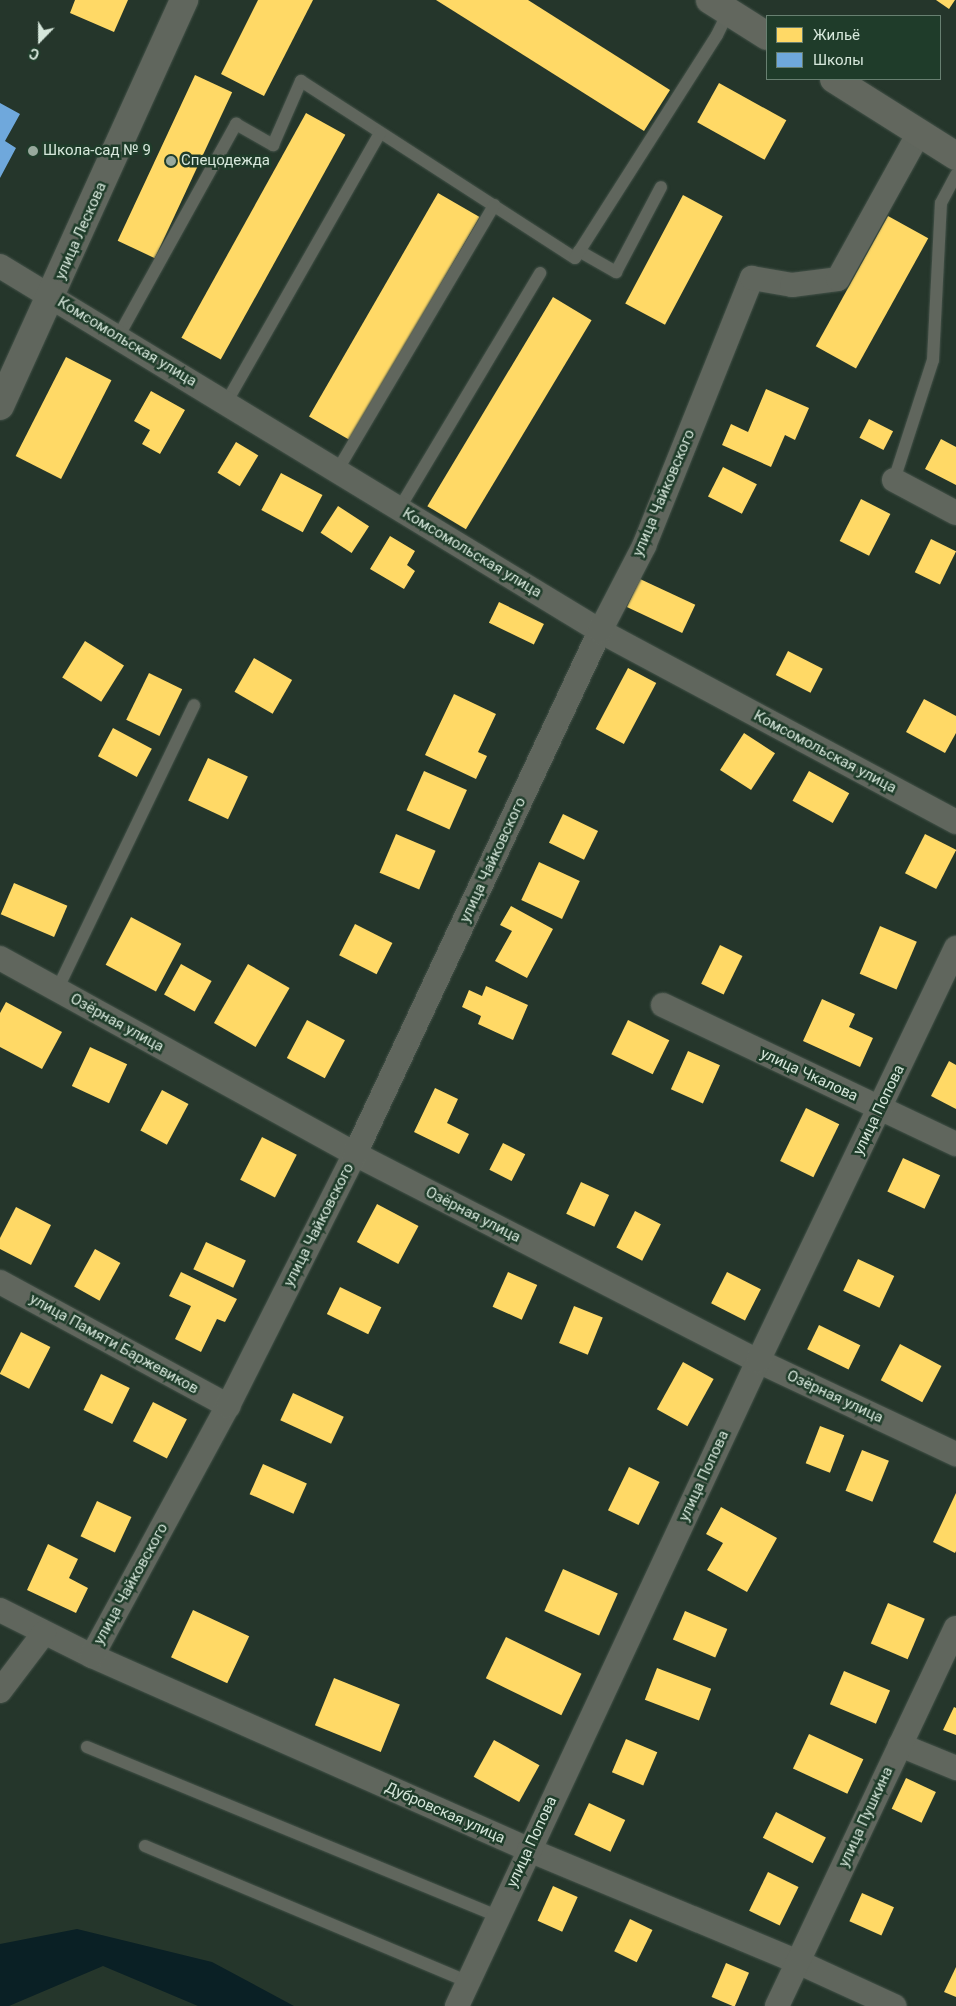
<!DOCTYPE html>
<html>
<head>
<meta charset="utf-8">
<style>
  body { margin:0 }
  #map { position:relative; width:956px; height:2006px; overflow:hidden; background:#25362b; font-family:Roboto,sans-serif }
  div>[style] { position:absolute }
  .water>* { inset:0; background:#0a2025 }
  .homes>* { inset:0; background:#ffd966; transform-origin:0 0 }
  .schools>* { inset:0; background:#6fa8dc }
  .roads { filter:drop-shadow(0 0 1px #435148) drop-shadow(0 0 1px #435148) }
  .service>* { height:12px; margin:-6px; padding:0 6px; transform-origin:6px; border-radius:6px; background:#60665d }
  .minor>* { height:24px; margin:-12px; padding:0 12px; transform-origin:12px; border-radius:12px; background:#60665d }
  .tertiary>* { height:28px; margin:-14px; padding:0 14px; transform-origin:14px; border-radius:14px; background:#60665d }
  .secondary>* { height:28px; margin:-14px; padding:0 14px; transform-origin:14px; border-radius:14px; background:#62675e }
  .dots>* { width:14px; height:14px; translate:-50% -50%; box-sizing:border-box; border:2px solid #1f3c2a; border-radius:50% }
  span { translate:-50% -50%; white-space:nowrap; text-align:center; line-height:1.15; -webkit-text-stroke:5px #1f3c2a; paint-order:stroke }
  .poi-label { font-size:15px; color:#d6e7db }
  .left { translate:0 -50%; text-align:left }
  .street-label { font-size:15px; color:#d6e7db }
  .legend { position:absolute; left:766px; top:15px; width:175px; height:65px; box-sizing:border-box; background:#1f3c2a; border:1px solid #688071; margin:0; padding:6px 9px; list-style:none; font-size:15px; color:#d6e7db }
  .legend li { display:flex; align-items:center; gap:10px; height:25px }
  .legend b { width:25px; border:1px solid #688071 }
  .north { position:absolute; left:15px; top:15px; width:50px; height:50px; -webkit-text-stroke:4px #1f3c2a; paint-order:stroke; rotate:202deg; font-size:14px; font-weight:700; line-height:20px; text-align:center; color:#d6e7db }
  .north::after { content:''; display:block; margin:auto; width:18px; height:22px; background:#d6e7db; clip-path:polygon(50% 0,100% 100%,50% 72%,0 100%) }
</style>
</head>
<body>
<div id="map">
  <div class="water">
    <div style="clip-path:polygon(77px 1929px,212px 1962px,294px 2006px,198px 2006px,103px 1966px,9px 2006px,0 2006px,0 1944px)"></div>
  </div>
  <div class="homes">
    <div style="clip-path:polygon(75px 0,128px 0,114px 32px,70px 13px)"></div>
    <div style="clip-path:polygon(258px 0,313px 0,264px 96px,221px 74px)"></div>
    <div style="clip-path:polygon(436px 0,528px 0,670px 90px,644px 131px)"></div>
    <div style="clip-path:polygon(936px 0,955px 0,949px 9px)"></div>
    <div style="left:195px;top:75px;width:41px;height:183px;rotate:25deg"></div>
    <div style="left:719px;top:83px;width:77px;height:45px;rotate:29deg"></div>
    <div style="left:306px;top:113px;width:45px;height:257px;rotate:29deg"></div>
    <div style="left:438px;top:193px;width:48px;height:258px;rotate:30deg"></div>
    <div style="left:683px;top:195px;width:45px;height:123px;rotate:28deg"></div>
    <div style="left:888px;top:216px;width:46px;height:149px;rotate:29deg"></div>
    <div style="left:553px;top:297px;width:45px;height:244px;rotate:31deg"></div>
    <div style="left:66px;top:357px;width:51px;height:111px;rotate:27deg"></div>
    <div style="clip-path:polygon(766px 389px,809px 408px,795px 440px,785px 435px,771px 467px,722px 445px,731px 424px,748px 432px)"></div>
    <div style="clip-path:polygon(151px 391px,185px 410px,160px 454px,142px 444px,150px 430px,134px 421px)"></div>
    <div style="left:869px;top:419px;width:27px;height:21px;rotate:27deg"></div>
    <div style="clip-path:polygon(941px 439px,956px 447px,956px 485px,925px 469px)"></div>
    <div style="left:236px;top:442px;width:26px;height:36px;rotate:31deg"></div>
    <div style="left:723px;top:467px;width:38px;height:33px;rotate:27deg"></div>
    <div style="left:281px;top:473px;width:47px;height:42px;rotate:28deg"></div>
    <div style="left:861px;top:499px;width:33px;height:47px;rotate:27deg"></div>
    <div style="left:338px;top:506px;width:37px;height:32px;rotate:33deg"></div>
    <div style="clip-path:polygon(390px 536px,415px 551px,407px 565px,415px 571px,404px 589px,370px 569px)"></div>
    <div style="left:931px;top:539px;width:28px;height:37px;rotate:26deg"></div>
    <div style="left:640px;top:579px;width:61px;height:31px;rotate:25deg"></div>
    <div style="left:499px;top:602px;width:50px;height:23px;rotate:26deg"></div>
    <div style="left:85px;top:641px;width:46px;height:43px;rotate:32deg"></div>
    <div style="left:788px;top:651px;width:39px;height:27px;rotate:27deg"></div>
    <div style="left:254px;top:658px;width:44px;height:39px;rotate:30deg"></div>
    <div style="left:628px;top:668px;width:32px;height:69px;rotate:28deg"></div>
    <div style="left:149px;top:673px;width:37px;height:52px;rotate:26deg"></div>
    <div style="clip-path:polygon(454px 694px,496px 714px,478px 752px,487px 756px,476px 779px,425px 755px)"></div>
    <div style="clip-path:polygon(924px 699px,956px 716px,956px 733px,945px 753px,906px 732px)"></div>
    <div style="left:113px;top:728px;width:44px;height:32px;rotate:28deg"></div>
    <div style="left:744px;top:733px;width:37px;height:44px;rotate:33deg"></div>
    <div style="left:208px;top:758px;width:44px;height:47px;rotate:25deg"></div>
    <div style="left:424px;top:771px;width:47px;height:43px;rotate:24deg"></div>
    <div style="left:809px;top:771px;width:46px;height:34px;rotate:29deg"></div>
    <div style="left:563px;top:814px;width:39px;height:32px;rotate:26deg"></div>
    <div style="left:396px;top:834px;width:43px;height:42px;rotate:23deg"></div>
    <div style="left:925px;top:834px;width:35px;height:44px;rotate:27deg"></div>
    <div style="left:539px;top:862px;width:45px;height:42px;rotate:25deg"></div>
    <div style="left:14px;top:883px;width:58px;height:34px;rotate:23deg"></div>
    <div style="clip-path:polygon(511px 906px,553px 929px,527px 978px,495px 961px,512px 931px,500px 925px)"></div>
    <div style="left:131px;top:917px;width:57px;height:54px;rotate:28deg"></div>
    <div style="left:355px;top:924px;width:42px;height:35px;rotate:27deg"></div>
    <div style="left:880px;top:926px;width:40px;height:52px;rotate:23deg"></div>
    <div style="left:720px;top:945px;width:25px;height:43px;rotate:26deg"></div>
    <div style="left:181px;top:964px;width:35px;height:35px;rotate:29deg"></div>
    <div style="left:248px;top:964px;width:48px;height:68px;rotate:30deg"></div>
    <div style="clip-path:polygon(486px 986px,528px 1005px,513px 1040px,478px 1024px,481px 1016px,462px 1007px,469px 990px,482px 996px)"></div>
    <div style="clip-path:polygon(822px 999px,855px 1014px,849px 1027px,873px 1038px,860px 1067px,803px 1041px)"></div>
    <div style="clip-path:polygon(6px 1002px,62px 1032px,42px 1069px,0 1047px,0 1013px)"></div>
    <div style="left:307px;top:1020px;width:43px;height:43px;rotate:28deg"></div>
    <div style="left:628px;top:1020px;width:46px;height:38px;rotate:26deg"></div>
    <div style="left:90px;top:1047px;width:41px;height:43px;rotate:25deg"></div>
    <div style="left:688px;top:1051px;width:35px;height:42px;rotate:24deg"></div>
    <div style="clip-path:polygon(949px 1061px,956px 1065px,956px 1109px,931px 1096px)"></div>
    <div style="clip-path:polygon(435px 1088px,458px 1099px,447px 1123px,469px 1134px,459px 1154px,414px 1132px)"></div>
    <div style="left:162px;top:1090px;width:30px;height:46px;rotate:28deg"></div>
    <div style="left:806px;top:1108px;width:37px;height:59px;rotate:26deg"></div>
    <div style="left:262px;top:1137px;width:39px;height:48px;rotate:27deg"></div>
    <div style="left:503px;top:1143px;width:25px;height:30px;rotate:27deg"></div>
    <div style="left:903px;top:1158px;width:41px;height:37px;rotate:25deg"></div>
    <div style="left:581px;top:1182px;width:31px;height:35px;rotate:25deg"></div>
    <div style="left:377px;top:1204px;width:47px;height:43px;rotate:28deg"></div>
    <div style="clip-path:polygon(16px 1207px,51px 1225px,31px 1265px,0 1249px,0 1238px)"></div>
    <div style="left:635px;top:1211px;width:29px;height:41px;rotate:27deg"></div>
    <div style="left:206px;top:1242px;width:44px;height:30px;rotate:25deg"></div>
    <div style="left:95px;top:1249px;width:29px;height:43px;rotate:29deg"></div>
    <div style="left:858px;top:1259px;width:40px;height:35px;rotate:25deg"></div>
    <div style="clip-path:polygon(181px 1272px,237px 1299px,225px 1322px,217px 1319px,201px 1352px,175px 1339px,191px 1306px,169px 1296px)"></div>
    <div style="left:508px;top:1272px;width:32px;height:38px;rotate:24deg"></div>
    <div style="left:727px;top:1272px;width:38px;height:35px;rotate:27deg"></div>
    <div style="left:340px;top:1287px;width:46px;height:30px;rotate:26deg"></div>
    <div style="left:574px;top:1306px;width:31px;height:40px;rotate:22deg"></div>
    <div style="left:819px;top:1325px;width:46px;height:27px;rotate:26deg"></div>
    <div style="left:21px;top:1332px;width:33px;height:47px;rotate:27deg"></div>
    <div style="left:900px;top:1344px;width:47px;height:41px;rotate:28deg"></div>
    <div style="left:683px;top:1362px;width:35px;height:54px;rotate:29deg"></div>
    <div style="left:101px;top:1374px;width:32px;height:40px;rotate:26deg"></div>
    <div style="left:293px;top:1393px;width:56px;height:30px;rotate:25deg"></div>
    <div style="left:153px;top:1402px;width:38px;height:44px;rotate:27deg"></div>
    <div style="left:820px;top:1426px;width:26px;height:40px;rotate:21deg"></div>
    <div style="left:862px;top:1450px;width:29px;height:44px;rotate:22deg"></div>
    <div style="left:263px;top:1464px;width:48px;height:33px;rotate:24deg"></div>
    <div style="left:629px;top:1467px;width:34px;height:48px;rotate:26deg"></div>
    <div style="clip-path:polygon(956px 1493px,956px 1551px,955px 1553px,933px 1542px)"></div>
    <div style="left:97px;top:1501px;width:38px;height:39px;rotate:25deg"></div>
    <div style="clip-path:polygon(721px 1507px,777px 1538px,747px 1592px,707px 1570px,723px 1543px,706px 1534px)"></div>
    <div style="clip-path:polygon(48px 1544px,78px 1559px,69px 1578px,88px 1588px,76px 1613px,27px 1590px)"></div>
    <div style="left:563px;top:1569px;width:60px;height:46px;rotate:24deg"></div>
    <div style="left:888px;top:1603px;width:40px;height:44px;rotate:23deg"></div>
    <div style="left:193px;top:1610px;width:62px;height:52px;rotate:25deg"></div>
    <div style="left:685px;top:1611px;width:46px;height:31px;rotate:23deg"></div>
    <div style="left:506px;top:1637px;width:84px;height:46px;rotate:26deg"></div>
    <div style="left:657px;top:1668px;width:58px;height:34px;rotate:21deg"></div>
    <div style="left:844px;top:1671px;width:50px;height:36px;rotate:23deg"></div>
    <div style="left:334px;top:1678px;width:71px;height:51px;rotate:22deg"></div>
    <div style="clip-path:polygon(954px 1707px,956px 1708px,956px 1735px,943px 1730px)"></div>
    <div style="left:809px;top:1734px;width:60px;height:38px;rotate:25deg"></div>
    <div style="left:626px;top:1739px;width:34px;height:36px;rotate:23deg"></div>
    <div style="left:494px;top:1740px;width:52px;height:42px;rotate:29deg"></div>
    <div style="left:906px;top:1778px;width:33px;height:34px;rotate:25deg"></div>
    <div style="left:589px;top:1803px;width:40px;height:35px;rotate:25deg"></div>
    <div style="left:776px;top:1812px;width:56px;height:29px;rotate:27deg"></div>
    <div style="left:768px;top:1872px;width:34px;height:43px;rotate:26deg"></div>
    <div style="left:553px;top:1886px;width:27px;height:38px;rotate:24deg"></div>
    <div style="left:862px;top:1893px;width:35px;height:31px;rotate:24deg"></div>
    <div style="left:630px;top:1919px;width:25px;height:36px;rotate:26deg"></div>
    <div style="left:726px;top:1963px;width:25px;height:37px;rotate:23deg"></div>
    <div style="clip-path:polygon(956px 1967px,956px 1997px,944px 1992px)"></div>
  </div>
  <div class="schools">
    <div style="clip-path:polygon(0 103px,20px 114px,5px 141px,16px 148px,0 178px)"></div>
  </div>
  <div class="roads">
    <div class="service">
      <div style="left:579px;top:251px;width:43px;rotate:29.6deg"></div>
      <div style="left:616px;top:272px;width:96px;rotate:-62.1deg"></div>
      <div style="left:118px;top:337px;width:244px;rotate:-61deg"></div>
      <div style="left:236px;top:124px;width:43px;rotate:29.6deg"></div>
      <div style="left:273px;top:145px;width:70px;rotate:-66.4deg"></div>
      <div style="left:301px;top:81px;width:326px;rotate:32.9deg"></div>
      <div style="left:575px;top:258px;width:264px;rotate:-57.5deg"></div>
      <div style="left:717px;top:35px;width:25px;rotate:-64deg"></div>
      <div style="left:226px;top:403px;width:311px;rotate:-60.3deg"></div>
      <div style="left:337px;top:471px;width:309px;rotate:-59.4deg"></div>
      <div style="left:894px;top:480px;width:126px;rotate:-72deg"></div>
      <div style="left:933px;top:360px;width:157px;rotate:-87.1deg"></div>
      <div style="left:941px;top:203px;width:32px;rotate:-62deg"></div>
      <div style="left:399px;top:509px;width:275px;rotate:-59.1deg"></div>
      <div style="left:57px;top:990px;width:316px;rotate:-64.3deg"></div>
      <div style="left:87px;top:1747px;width:443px;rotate:22.4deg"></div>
      <div style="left:145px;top:1846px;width:350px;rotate:22.8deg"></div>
    </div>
    <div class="minor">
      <div style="left:0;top:266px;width:702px;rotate:31.31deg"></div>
      <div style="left:600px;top:631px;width:404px;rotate:28.2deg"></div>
      <div style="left:894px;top:480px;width:70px;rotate:28deg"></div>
      <div style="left:0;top:958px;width:406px;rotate:28.9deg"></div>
      <div style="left:355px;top:1154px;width:453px;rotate:27.2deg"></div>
      <div style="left:758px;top:1361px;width:219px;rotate:25.2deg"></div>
      <div style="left:663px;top:1005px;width:324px;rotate:25.4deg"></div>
      <div style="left:0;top:1282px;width:260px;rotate:28.5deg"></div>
      <div style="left:0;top:1610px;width:103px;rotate:26.6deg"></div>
      <div style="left:92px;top:1656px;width:478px;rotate:23.9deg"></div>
      <div style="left:529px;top:1850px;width:291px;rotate:22.6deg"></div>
      <div style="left:798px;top:1962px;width:106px;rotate:24.6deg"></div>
      <div style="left:92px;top:1656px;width:285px;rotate:-61.5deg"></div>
      <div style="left:228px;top:1406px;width:282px;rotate:-63.3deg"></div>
      <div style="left:355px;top:1154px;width:578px;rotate:-64.9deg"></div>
      <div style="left:600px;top:631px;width:96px;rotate:-62.6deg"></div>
      <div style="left:644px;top:546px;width:289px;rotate:-68.1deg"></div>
      <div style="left:752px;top:278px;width:41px;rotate:9.9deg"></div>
      <div style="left:792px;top:285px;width:46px;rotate:-7.4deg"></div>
      <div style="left:838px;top:279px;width:167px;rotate:-61deg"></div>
      <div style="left:0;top:1691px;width:73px;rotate:-52.8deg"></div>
      <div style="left:900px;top:1745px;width:61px;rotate:22.3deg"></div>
      <div style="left:457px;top:2006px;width:712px;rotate:-64.98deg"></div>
      <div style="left:758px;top:1361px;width:458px;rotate:-64.4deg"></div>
      <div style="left:777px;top:2006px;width:418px;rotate:-64.7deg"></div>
    </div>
    <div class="tertiary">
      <div style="left:0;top:406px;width:446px;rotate:-65.6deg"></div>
    </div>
    <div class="secondary">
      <div style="left:710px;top:0;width:67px;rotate:32.3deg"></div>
      <div style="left:834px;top:79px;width:144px;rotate:32.3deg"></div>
    </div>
  </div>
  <div class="dots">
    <div style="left:33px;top:151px;background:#98a99d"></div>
    <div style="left:171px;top:161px;background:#98a99d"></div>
  </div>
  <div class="poi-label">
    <span class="left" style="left:43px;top:151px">Школа-сад № 9</span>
    <span class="left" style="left:181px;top:161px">Спецодежда</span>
  </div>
  <div class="street-label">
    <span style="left:81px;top:231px;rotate:-66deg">улица Лескова</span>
    <span style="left:127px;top:342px;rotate:31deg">Комсомольская улица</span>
    <span style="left:664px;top:493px;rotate:-67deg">улица Чайковского</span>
    <span style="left:472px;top:553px;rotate:31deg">Комсомольская улица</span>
    <span style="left:825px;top:752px;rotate:28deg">Комсомольская улица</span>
    <span style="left:493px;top:860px;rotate:-65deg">улица Чайковского</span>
    <span style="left:117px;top:1023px;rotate:29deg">Озёрная улица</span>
    <span style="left:809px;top:1075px;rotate:25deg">улица Чкалова</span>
    <span style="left:879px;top:1110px;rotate:-64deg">улица Попова</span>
    <span style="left:473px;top:1215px;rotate:27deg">Озёрная улица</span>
    <span style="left:319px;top:1225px;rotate:-63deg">улица Чайковского</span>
    <span style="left:114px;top:1344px;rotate:29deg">улица Памяти Баржевиков</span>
    <span style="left:835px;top:1397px;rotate:25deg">Озёрная улица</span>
    <span style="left:704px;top:1476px;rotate:-65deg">улица Попова</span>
    <span style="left:131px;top:1584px;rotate:-61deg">улица Чайковского</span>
    <span style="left:445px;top:1813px;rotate:24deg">Дубровская улица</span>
    <span style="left:866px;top:1817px;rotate:-65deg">улица Пушкина</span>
    <span style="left:532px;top:1842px;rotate:-65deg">улица Попова</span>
  </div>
  <ul class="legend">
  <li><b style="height:14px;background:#ffd966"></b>Жильё</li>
  <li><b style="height:14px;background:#6fa8dc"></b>Школы</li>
  </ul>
  <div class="north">С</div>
</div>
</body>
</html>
